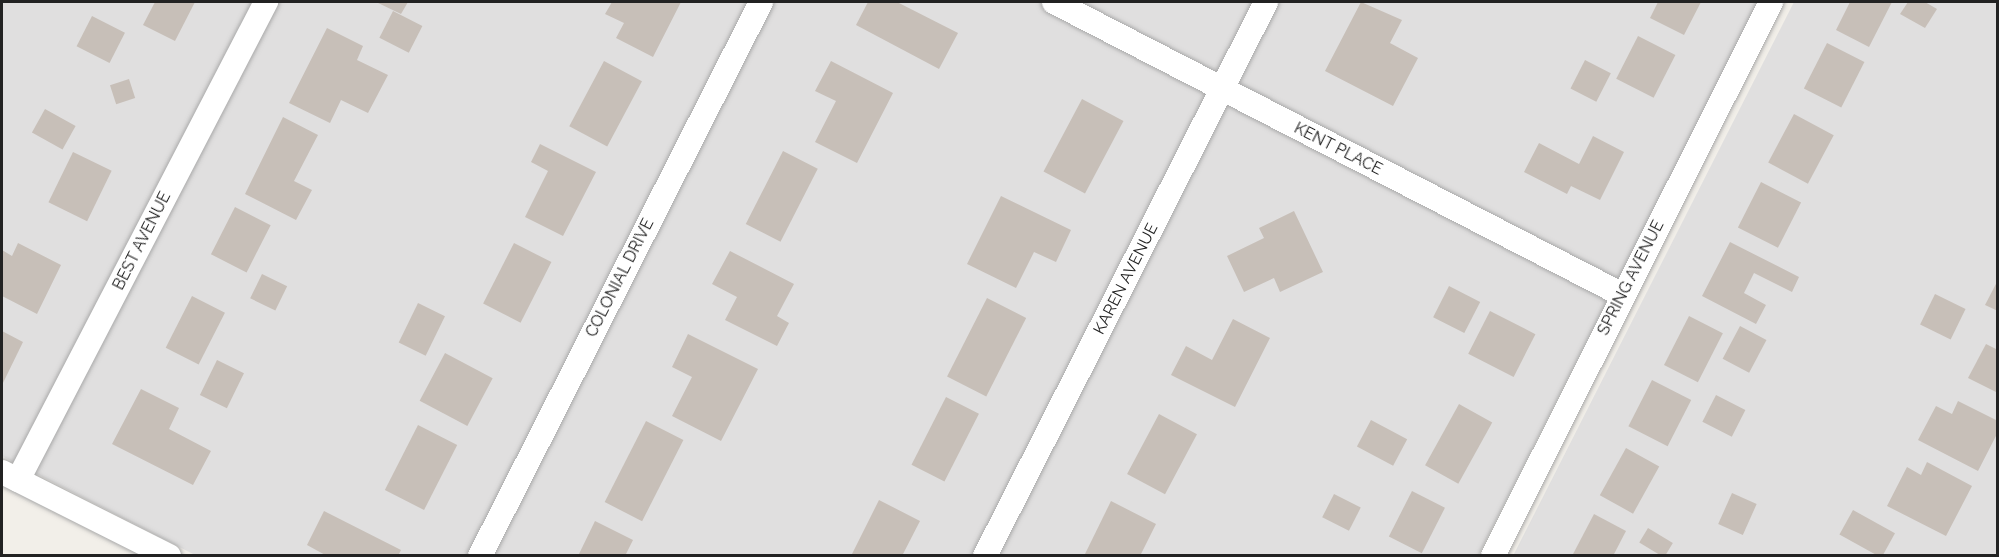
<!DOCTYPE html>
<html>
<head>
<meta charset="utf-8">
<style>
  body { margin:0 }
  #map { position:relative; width:1999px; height:557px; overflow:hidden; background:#f2efe9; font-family:Raleway,sans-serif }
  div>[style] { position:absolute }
  .residential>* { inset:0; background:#e0dfdf }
  .building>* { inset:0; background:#c7bfb8; transform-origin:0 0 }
  .roads { filter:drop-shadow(0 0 2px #a9a9a9) drop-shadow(0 0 2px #a9a9a9) }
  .minor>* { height:24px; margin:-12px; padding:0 12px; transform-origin:12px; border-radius:12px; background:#fff }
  span { translate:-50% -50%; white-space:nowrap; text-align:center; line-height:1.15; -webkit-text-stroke:5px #fff; paint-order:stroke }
  .street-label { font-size:16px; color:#222 }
  .frame { position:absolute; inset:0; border:3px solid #222; pointer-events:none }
</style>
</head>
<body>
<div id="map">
  <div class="residential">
    <div style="clip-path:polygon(2px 2px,1759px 2px,1478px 556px,195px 555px,2px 456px)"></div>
    <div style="clip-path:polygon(1794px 2px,1997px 2px,1997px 555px,1513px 556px)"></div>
  </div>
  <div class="building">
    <div style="clip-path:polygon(155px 2px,195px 2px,175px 41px,143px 25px)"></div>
    <div style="clip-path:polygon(376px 2px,408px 2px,401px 14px)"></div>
    <div style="clip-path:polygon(612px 2px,681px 2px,653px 57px,616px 38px,624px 23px,605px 14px)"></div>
    <div style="clip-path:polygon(868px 2px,897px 2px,958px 33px,939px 69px,856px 25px)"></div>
    <div style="clip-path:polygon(1361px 2px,1402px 20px,1390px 43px,1418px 58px,1393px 106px,1325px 71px)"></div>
    <div style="clip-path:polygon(1658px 2px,1701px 2px,1684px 35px,1650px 18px)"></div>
    <div style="clip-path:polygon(1850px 2px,1892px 2px,1869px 47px,1836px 30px)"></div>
    <div style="clip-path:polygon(1908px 2px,1925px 2px,1937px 9px,1925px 28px,1900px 14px)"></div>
    <div style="left:393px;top:11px;width:33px;height:30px;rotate:27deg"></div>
    <div style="left:92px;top:16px;width:37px;height:34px;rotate:27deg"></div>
    <div style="clip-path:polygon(327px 28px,363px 46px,357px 60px,388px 75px,368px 113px,341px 100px,330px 123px,289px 103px)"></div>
    <div style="left:1638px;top:36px;width:42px;height:48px;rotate:27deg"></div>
    <div style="left:1827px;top:43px;width:42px;height:51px;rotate:27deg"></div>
    <div style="left:1585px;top:60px;width:29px;height:32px;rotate:27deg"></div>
    <div style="left:604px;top:61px;width:43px;height:74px;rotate:28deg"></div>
    <div style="clip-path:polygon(831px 61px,893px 93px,857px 163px,815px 142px,836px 101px,815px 91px)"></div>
    <div style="left:129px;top:79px;width:20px;height:20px;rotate:72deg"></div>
    <div style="left:1082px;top:99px;width:47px;height:82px;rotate:28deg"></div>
    <div style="left:45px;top:109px;width:35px;height:27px;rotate:29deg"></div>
    <div style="left:1794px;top:114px;width:45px;height:55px;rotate:28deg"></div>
    <div style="clip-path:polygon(283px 117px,318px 135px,294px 181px,312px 190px,296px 220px,245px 194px)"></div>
    <div style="clip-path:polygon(1593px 136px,1624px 152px,1600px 200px,1571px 186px,1567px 194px,1524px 172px,1539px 143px,1579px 164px)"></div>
    <div style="clip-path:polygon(540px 144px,596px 172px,563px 236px,525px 217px,548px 171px,531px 162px)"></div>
    <div style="left:783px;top:151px;width:39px;height:82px;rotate:27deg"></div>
    <div style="left:73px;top:152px;width:43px;height:56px;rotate:26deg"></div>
    <div style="left:1761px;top:182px;width:45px;height:51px;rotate:27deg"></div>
    <div style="clip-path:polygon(1001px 196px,1071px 230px,1056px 262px,1034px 252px,1016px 288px,967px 264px)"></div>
    <div style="left:235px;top:207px;width:40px;height:53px;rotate:27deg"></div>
    <div style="clip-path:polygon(1294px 211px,1323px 272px,1280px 292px,1274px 278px,1244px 292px,1227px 256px,1264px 238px,1259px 228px)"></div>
    <div style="clip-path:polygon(1730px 242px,1799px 277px,1792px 292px,1754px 273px,1744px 293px,1766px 305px,1756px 324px,1702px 296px)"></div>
    <div style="clip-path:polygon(18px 243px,61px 265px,37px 314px,2px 296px,2px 250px,12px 256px)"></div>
    <div style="left:514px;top:243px;width:42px;height:68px;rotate:27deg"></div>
    <div style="clip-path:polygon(730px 251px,794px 284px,777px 316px,789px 323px,777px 346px,725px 320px,737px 297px,712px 284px)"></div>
    <div style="left:262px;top:274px;width:28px;height:27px;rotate:26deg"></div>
    <div style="clip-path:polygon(1998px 280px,1998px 311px,1985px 305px)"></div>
    <div style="left:1449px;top:286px;width:35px;height:35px;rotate:27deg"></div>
    <div style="left:1935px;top:294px;width:34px;height:34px;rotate:26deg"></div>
    <div style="left:192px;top:296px;width:37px;height:58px;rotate:27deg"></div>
    <div style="left:987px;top:298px;width:44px;height:88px;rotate:27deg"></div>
    <div style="left:418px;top:303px;width:30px;height:44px;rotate:26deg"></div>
    <div style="left:1490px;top:311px;width:51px;height:48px;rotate:27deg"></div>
    <div style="left:1689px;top:316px;width:38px;height:55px;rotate:27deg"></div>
    <div style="clip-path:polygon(1233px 319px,1270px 338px,1235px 407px,1171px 375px,1186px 346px,1212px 360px)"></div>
    <div style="left:1740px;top:326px;width:30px;height:37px;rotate:28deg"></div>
    <div style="clip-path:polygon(2px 331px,23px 342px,2px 385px)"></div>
    <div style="clip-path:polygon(688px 334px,758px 369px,721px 441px,672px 416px,692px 377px,672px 367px)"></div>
    <div style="clip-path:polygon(1986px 344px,1998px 350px,1998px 393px,1968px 378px)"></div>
    <div style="left:445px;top:353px;width:54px;height:54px;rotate:28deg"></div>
    <div style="left:217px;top:360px;width:30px;height:39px;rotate:26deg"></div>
    <div style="left:1652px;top:380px;width:44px;height:52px;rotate:27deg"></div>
    <div style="clip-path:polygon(141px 389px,179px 408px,169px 429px,211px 451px,193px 485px,112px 444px)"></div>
    <div style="left:1716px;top:395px;width:33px;height:30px;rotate:27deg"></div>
    <div style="left:946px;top:397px;width:37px;height:76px;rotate:27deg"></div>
    <div style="clip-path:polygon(1958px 401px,1998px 421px,1998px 432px,1978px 471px,1918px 440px,1936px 406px,1952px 414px)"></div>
    <div style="left:1459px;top:404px;width:38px;height:70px;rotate:29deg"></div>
    <div style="left:1159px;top:414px;width:43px;height:68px;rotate:28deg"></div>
    <div style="left:1371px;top:420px;width:41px;height:30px;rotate:28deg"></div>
    <div style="left:646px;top:421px;width:42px;height:91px;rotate:27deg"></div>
    <div style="left:418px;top:425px;width:44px;height:73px;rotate:27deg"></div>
    <div style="left:1626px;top:448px;width:38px;height:54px;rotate:29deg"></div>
    <div style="clip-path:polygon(1927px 462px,1972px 486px,1946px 536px,1887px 506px,1907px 467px,1921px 475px)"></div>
    <div style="left:1412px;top:491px;width:37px;height:51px;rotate:27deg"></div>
    <div style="left:1732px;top:493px;width:27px;height:34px;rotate:24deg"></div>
    <div style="left:1334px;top:494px;width:30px;height:26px;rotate:27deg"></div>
    <div style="clip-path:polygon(879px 500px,920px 521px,902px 556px,851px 556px)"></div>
    <div style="clip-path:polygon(1111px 501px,1156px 524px,1140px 556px,1084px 556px)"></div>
    <div style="left:1853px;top:510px;width:48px;height:28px;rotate:29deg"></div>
    <div style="clip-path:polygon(324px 511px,401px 550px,398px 556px,327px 556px,307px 545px)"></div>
    <div style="clip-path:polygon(1594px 514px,1626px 531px,1613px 556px,1572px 556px)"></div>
    <div style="clip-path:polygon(595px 521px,633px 540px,625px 556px,578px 556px)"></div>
    <div style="left:1648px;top:528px;width:29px;height:17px;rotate:31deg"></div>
  </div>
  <div class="roads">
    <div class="minor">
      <div style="left:1054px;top:2px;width:640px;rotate:27.25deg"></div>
      <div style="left:2px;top:472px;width:187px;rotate:26.7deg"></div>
      <div style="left:18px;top:480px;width:539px;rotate:-62.58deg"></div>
      <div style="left:480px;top:556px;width:621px;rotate:-63.1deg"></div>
      <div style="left:985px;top:556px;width:621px;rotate:-63.1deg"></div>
      <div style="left:1493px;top:556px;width:620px;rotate:-63.35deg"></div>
    </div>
  </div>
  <div class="street-label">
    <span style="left:1338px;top:149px;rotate:27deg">KENT PLACE</span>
    <span style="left:142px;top:241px;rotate:-63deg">BEST AVENUE</span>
    <span style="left:620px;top:278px;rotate:-63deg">COLONIAL DRIVE</span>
    <span style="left:1631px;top:278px;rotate:-63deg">SPRING AVENUE</span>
    <span style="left:1126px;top:279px;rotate:-63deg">KAREN AVENUE</span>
  </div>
  <div class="frame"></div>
</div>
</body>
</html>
